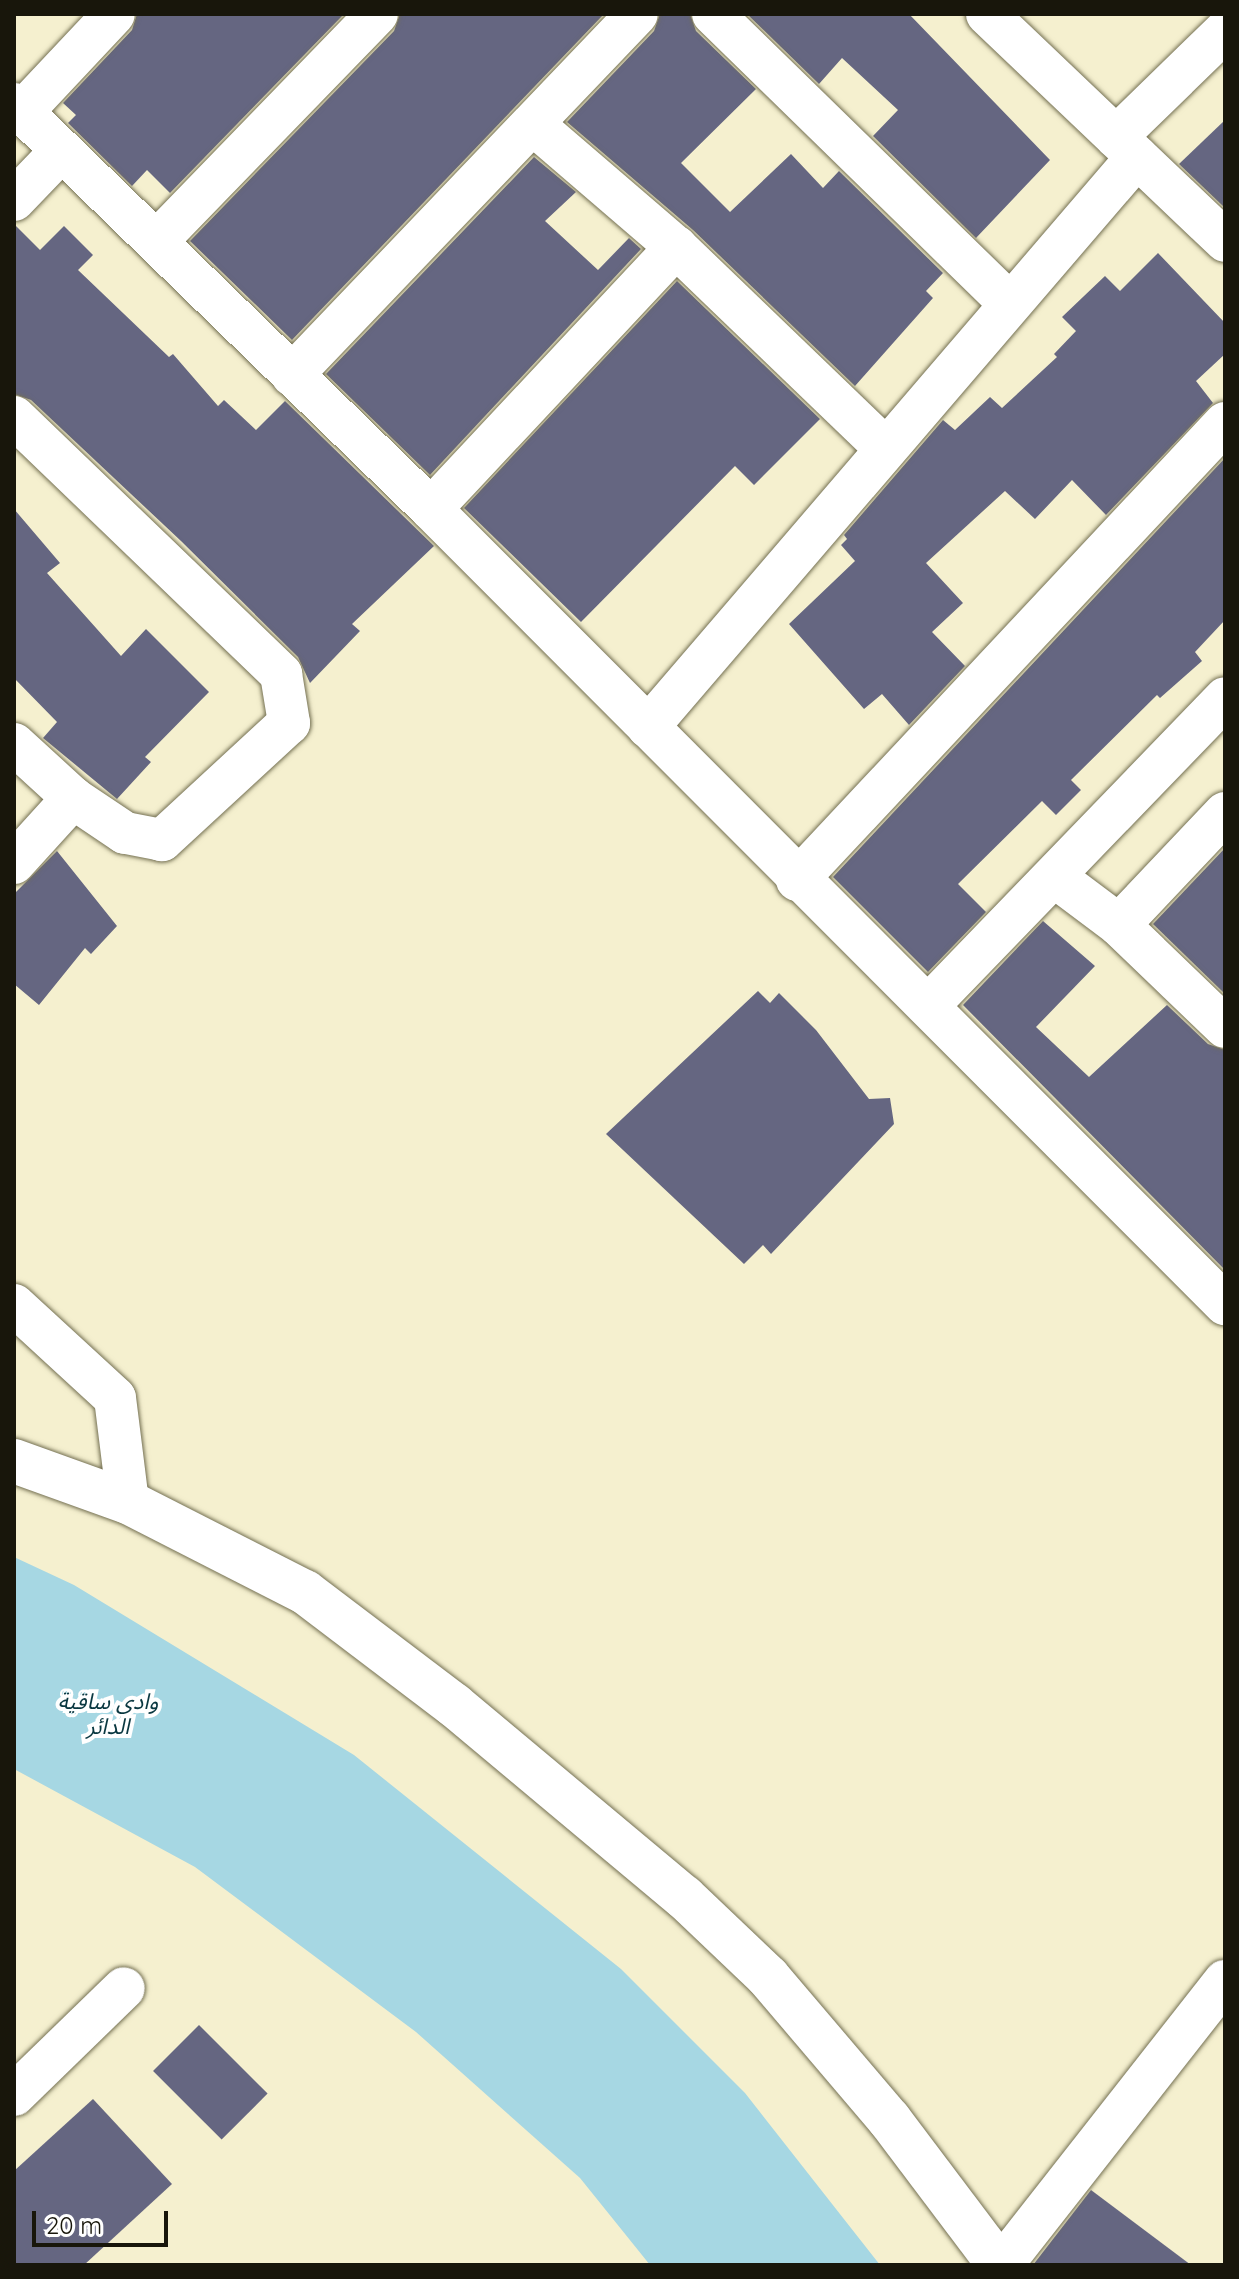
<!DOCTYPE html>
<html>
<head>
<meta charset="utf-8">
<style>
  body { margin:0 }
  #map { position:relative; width:1239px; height:2279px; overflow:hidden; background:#f5f0cf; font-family:Quicksand,"Noto Sans Arabic",sans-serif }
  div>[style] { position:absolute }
  .water>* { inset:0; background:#a6d7e3 }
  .building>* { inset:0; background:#656681; transform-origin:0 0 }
  .roads { filter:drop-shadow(0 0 2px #747052) drop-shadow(0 0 2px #747052) }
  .minor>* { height:42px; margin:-21px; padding:0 21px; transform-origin:21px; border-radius:21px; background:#fff }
  .tertiary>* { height:44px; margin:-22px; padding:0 22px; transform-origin:22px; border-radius:22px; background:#fff }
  span { translate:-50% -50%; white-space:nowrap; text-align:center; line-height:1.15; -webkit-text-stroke:8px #fff; paint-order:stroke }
  .water-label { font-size:22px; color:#0a3841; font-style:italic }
  .frame { position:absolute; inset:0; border:16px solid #18160b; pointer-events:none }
  .scale { position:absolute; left:32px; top:2211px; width:136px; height:36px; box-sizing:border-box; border:4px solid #18160b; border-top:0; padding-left:10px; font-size:24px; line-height:28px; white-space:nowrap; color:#18160b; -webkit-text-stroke:6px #fff; paint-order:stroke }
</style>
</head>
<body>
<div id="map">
  <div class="water">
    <div style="clip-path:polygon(14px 1557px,74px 1585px,354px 1755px,621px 1969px,745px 2093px,880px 2265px,650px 2265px,580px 2178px,416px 2032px,195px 1867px,14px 1769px)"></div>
  </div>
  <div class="building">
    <div style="clip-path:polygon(137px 14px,344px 14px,170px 193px,147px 170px,132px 186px,68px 123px,76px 115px,63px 103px,132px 30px)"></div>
    <div style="clip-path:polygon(400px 14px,604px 14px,292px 340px,190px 241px,394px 31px)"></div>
    <div style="clip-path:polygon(660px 14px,690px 14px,696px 31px,756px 89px,681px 163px,730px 212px,791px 154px,823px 188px,839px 171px,943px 273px,926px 291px,933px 298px,855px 386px,693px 230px,567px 122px,654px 31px)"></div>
    <div style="clip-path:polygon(747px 14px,909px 14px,1050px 160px,976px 238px,873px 136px,898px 110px,842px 58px,819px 84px)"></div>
    <div style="clip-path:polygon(1225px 120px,1225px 208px,1179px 164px)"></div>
    <div style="clip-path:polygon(534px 157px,576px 192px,545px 221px,598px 270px,629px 238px,641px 249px,430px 475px,326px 374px)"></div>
    <div style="clip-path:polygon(14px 224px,40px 250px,64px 226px,93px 255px,78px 270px,169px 357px,173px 354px,218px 406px,224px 400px,256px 430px,285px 401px,434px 546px,352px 624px,360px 631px,310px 683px,298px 657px,181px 541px,31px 400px,14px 394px)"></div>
    <div style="clip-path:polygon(1158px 253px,1225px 323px,1225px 354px,1196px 381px,1213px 403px,1106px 515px,1072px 480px,1035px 519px,1005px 491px,926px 563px,963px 603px,932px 632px,965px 666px,909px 725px,882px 694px,864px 709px,789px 624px,855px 561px,841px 545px,847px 539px,844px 535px,943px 420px,955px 430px,990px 397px,1002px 408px,1057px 357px,1054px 354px,1076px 331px,1062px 317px,1105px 276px,1120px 291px)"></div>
    <div style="clip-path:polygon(677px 281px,820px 419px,754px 485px,735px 466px,581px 622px,464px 508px)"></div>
    <div style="clip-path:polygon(1225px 458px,1225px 620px,1195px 652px,1202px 661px,1160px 698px,1157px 695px,1071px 780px,1081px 790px,1056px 815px,1042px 801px,958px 884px,986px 912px,928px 972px,833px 877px)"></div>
    <div style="clip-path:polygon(14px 509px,60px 563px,47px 573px,121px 656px,146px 629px,209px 692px,145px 757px,151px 762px,117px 799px,43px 738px,57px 722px,14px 678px)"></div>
    <div style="clip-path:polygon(1225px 848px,1225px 994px,1153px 924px)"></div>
    <div style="clip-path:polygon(57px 851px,117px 926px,91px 954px,85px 948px,39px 1005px,14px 984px,14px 894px)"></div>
    <div style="clip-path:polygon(1043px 921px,1095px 966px,1036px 1027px,1089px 1077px,1167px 1005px,1208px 1044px,1225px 1050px,1225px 1270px,963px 1005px)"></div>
    <div style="clip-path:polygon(758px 991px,770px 1003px,779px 993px,816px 1030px,869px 1099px,890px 1098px,894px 1124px,771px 1254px,763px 1245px,744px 1264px,606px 1134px)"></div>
    <div style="left:199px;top:2025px;width:97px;height:65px;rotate:45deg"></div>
    <div style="clip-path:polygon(93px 2099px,172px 2184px,84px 2265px,14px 2265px,14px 2171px)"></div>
    <div style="clip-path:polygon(1091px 2190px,1191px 2265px,1033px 2265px)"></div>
  </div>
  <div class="roads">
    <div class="minor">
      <div style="left:713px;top:14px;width:414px;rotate:44.3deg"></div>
      <div style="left:987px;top:14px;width:329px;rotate:43.6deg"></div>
      <div style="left:14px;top:104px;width:581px;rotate:44.16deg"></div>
      <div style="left:431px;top:509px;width:1124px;rotate:45.04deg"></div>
      <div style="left:22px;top:112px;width:134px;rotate:-46.8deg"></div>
      <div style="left:534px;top:125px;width:187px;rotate:40.7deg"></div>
      <div style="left:676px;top:247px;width:289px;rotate:43.9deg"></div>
      <div style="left:1116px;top:137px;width:152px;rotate:-44.2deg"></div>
      <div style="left:14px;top:200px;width:68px;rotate:-46.2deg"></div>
      <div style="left:157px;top:241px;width:316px;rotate:-45.9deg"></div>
      <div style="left:292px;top:375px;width:499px;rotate:-46.3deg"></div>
      <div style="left:14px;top:417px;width:371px;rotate:43.9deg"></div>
      <div style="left:281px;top:674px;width:50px;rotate:80.7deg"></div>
      <div style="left:289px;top:723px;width:173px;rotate:137.3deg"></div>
      <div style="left:162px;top:840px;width:38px;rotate:-169deg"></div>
      <div style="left:125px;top:833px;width:63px;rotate:-146.1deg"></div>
      <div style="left:73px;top:798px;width:80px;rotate:-137.5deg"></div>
      <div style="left:431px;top:509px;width:359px;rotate:-46.9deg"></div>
      <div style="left:648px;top:727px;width:751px;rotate:-49.37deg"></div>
      <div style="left:14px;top:863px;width:88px;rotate:-47.8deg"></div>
      <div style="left:1055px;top:877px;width:80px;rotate:36.9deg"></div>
      <div style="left:1119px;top:925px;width:147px;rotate:43.9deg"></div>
      <div style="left:797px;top:880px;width:626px;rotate:-46.88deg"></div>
      <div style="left:1119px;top:925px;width:154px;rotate:-46.6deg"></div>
      <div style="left:928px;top:1006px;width:428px;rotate:-46deg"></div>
      <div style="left:14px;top:1305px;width:137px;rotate:42.6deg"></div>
      <div style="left:115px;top:1398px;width:105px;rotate:82.9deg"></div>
      <div style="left:14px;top:2095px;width:153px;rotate:-44.2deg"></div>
      <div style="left:1002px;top:2265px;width:361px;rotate:-51.9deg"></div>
    </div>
    <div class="tertiary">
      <div style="left:14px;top:1461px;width:121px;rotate:19.8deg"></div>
      <div style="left:128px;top:1502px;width:199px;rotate:27deg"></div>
      <div style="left:305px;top:1592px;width:187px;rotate:37.2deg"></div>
      <div style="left:454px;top:1705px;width:300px;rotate:39.9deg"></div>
      <div style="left:684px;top:1897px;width:116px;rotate:43.6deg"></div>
      <div style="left:768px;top:1977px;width:187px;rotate:49.6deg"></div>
      <div style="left:889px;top:2119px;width:183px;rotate:53deg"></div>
    </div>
  </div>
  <div class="water-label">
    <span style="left:108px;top:1714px">وادي ساقية<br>الدائر</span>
  </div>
  <div class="frame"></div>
  <div class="scale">20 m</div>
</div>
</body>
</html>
